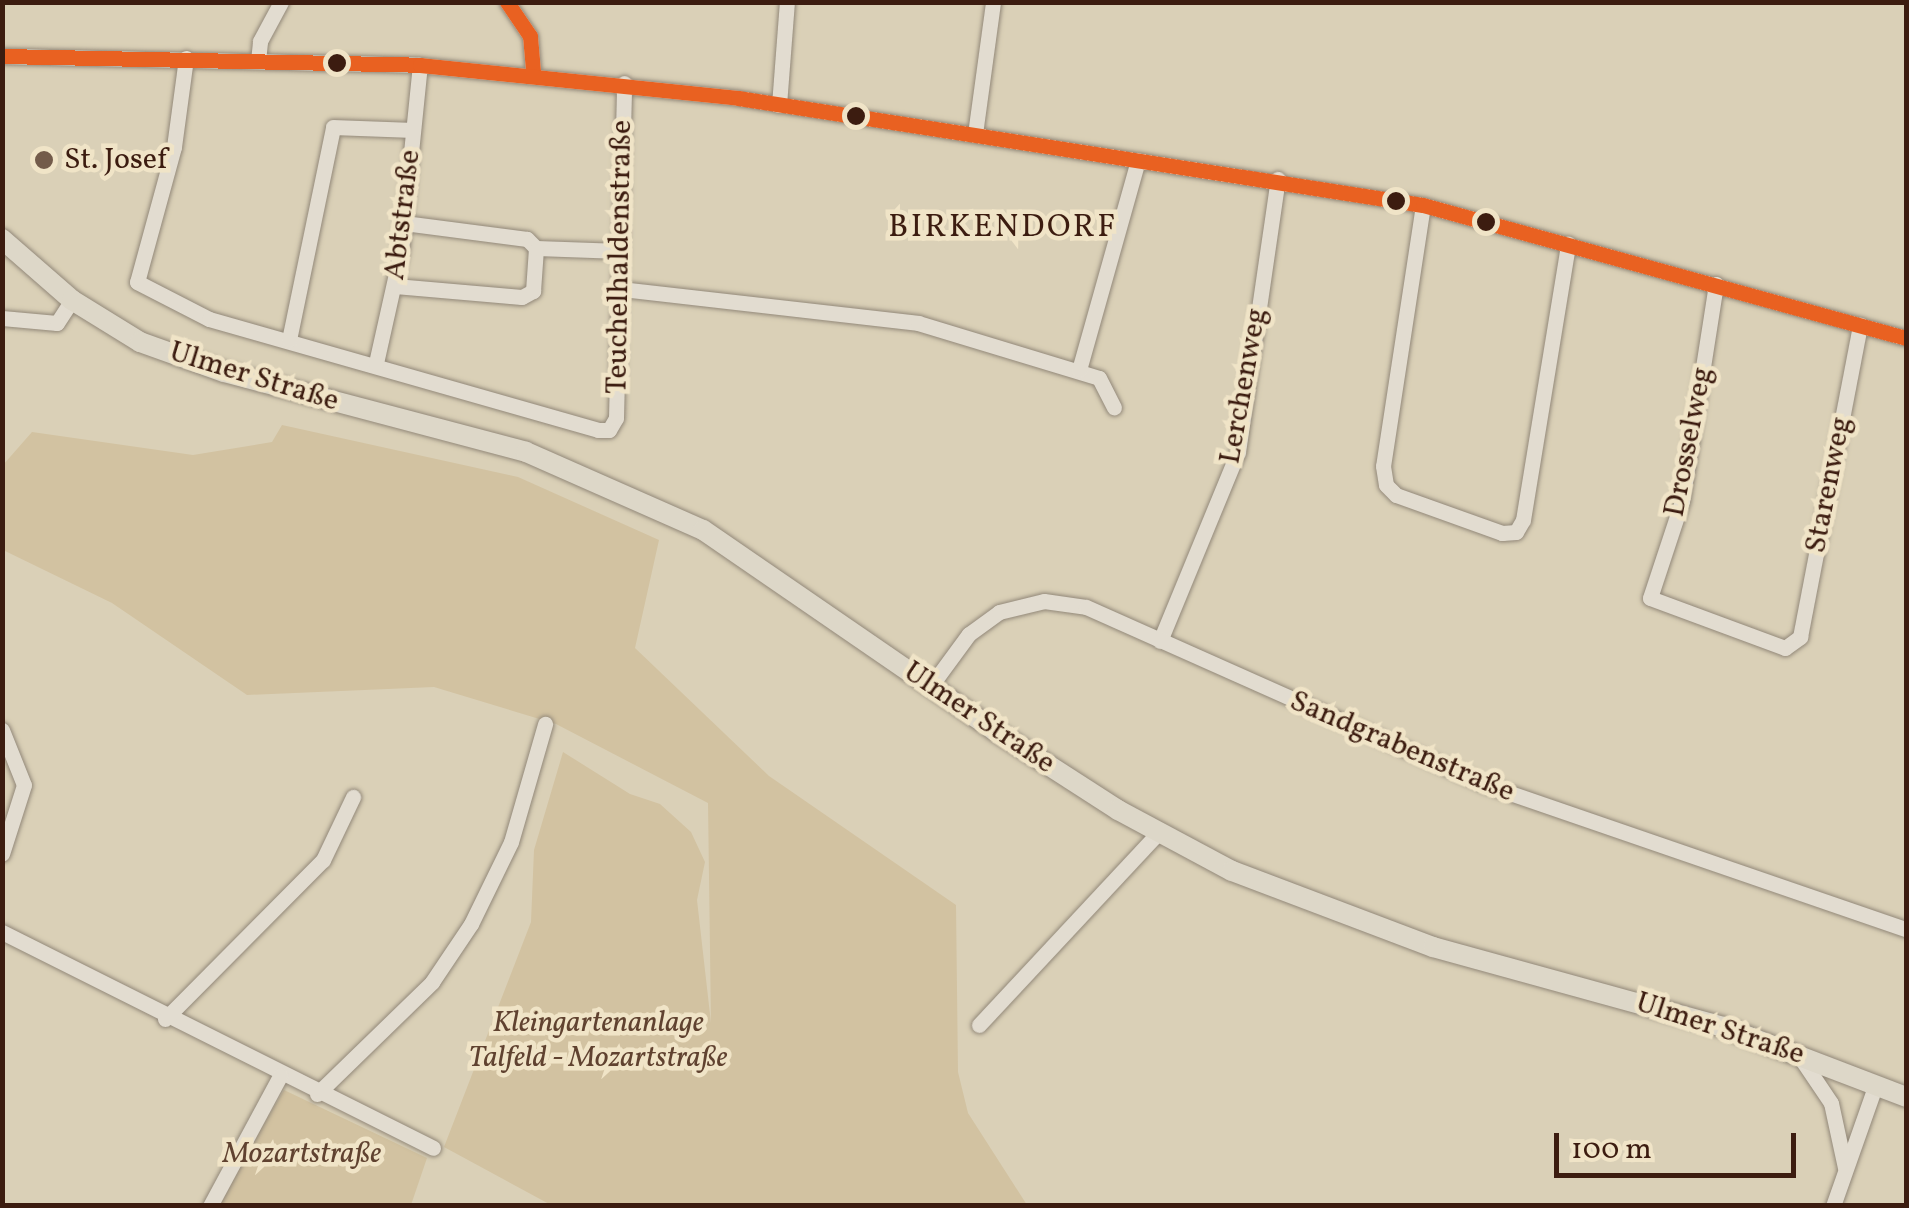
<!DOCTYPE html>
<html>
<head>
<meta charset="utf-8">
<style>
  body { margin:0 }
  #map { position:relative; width:1909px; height:1208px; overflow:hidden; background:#dad0b7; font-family:Vollkorn,serif }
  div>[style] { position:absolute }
  .green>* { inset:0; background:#d2c2a1 }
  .roads { filter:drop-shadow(0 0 2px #928879) drop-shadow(0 0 2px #928879) }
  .minor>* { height:15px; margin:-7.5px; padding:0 7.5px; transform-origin:7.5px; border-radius:7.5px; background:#e2dcd0 }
  .major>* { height:20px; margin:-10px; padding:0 10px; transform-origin:10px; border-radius:10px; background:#ddd7c8 }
  .bus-1>* { height:15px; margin:-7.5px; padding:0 7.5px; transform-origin:7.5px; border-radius:7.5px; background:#e96121 }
  .dots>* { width:28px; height:28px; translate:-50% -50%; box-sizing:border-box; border:5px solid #f0e4c7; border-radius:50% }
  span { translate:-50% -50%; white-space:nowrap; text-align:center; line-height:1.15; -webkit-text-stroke:9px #f0e4c7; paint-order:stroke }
  .poi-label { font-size:30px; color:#3c1c10 }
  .left { translate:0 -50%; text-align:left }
  .street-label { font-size:30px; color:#3c1c10 }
  .park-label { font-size:30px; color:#604230; font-style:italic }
  .neighbourhood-label { font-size:32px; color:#3c1c10; letter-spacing:2.5px }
  .frame { position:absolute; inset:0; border:5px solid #3c1c10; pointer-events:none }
  .scale { position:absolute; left:1554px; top:1133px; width:242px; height:45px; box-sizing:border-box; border:5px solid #3c1c10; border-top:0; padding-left:12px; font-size:30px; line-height:35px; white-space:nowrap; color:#3c1c10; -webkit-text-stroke:8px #f0e4c7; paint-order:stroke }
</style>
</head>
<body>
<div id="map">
  <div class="green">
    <div style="clip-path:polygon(282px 425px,518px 477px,659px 540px,635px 648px,769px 776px,956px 905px,958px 1072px,968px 1113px,1027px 1205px,551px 1205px,444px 1147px,531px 922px,534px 850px,563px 752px,630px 794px,660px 804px,691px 832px,705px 862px,697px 900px,711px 1023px,708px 803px,556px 724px,434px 687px,247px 695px,112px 603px,3px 550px,3px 465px,32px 432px,193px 455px,272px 442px)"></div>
    <div style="clip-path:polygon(284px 1090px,427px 1158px,411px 1205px,216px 1205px)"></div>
  </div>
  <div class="roads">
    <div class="minor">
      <div style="left:507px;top:2px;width:41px;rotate:55.9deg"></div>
      <div style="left:530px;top:36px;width:38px;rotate:85deg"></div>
      <div style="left:2px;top:56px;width:418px;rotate:1.2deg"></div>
      <div style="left:420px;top:65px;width:320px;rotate:5.9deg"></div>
      <div style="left:738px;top:98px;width:693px;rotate:8.88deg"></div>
      <div style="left:1423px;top:205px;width:501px;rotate:15.4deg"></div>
      <div style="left:186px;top:58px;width:90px;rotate:97.7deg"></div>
      <div style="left:174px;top:147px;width:140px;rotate:105.3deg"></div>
      <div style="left:137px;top:282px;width:81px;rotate:27.2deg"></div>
      <div style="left:209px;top:319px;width:405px;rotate:15.9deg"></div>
      <div style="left:598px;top:430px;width:11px"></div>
      <div style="left:609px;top:430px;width:14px;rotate:-60deg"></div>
      <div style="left:616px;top:418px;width:335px;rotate:-88.6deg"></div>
      <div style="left:258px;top:61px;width:20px;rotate:-84deg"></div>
      <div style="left:260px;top:41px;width:44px;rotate:-61.7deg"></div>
      <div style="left:779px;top:105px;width:103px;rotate:-85.6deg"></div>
      <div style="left:975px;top:134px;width:133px;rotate:-82.2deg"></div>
      <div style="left:1423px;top:205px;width:264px;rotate:98.7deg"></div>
      <div style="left:1383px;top:466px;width:19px;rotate:81deg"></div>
      <div style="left:1386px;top:485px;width:14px;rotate:45deg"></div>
      <div style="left:1396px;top:495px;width:113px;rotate:19.7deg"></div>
      <div style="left:1502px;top:533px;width:14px;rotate:-4deg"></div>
      <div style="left:1516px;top:532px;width:14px;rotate:-60deg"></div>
      <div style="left:1523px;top:520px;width:280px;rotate:-80.7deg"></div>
      <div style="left:536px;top:248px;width:85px;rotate:2deg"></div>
      <div style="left:1716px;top:284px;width:220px;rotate:98.9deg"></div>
      <div style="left:1682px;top:501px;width:102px;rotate:108.3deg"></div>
      <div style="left:1650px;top:598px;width:144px;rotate:20.3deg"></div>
      <div style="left:1785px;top:648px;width:19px;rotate:-36deg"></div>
      <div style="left:1800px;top:637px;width:318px;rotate:-79.1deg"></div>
      <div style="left:395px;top:286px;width:127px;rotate:5deg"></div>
      <div style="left:522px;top:297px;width:13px;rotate:-29deg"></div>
      <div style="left:533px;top:291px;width:43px;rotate:-86deg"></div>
      <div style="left:536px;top:248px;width:13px;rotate:-135deg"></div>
      <div style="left:527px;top:239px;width:124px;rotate:-172.6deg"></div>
      <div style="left:621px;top:289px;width:299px;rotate:6.5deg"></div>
      <div style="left:918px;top:323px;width:189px;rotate:16.9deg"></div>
      <div style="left:1099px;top:378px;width:33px;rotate:63deg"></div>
      <div style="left:2px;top:318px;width:55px;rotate:5.2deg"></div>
      <div style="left:57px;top:323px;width:27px;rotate:-57deg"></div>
      <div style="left:289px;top:340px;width:217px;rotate:-78.3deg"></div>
      <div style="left:333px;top:127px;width:80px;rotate:2.1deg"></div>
      <div style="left:376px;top:363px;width:115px;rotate:-77.4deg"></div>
      <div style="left:401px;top:251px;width:187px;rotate:-84.2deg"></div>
      <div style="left:1079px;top:370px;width:218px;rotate:-74.3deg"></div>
      <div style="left:1160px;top:641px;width:204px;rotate:-67.6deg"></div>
      <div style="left:1238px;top:452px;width:276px;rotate:-81.7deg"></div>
      <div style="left:930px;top:687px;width:66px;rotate:-53.7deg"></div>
      <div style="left:969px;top:634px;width:37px;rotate:-36deg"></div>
      <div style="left:999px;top:612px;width:46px;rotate:-13.7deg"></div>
      <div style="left:1044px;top:601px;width:42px;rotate:8.1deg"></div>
      <div style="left:1086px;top:607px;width:436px;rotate:24deg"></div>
      <div style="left:1484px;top:784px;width:446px;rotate:19deg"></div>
      <div style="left:2px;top:730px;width:59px;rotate:68.2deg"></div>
      <div style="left:24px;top:785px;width:72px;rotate:107.7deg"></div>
      <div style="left:2px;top:932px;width:482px;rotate:26.6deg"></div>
      <div style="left:165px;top:1019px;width:224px;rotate:-45.2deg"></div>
      <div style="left:323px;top:860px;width:70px;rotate:-64.5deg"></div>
      <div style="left:979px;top:1025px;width:262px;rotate:-47deg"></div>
      <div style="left:1800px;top:1057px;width:55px;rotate:56deg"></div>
      <div style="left:1831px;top:1103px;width:66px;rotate:77.8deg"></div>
      <div style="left:317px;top:1094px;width:161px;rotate:-44.2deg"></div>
      <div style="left:432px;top:982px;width:70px;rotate:-56.1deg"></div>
      <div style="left:471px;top:924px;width:91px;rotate:-64deg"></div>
      <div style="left:511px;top:842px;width:123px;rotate:-73.9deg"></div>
      <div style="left:210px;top:1206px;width:148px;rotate:-61.7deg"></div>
      <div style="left:1833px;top:1206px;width:129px;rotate:-70.6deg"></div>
    </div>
    <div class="major">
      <div style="left:2px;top:239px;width:93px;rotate:41.1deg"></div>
      <div style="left:72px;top:300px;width:80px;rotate:31.7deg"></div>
      <div style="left:140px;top:342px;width:89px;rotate:19.7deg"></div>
      <div style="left:224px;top:372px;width:312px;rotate:14.8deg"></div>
      <div style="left:526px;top:452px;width:193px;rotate:23.8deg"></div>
      <div style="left:703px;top:530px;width:353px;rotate:34.5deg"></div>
      <div style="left:994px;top:730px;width:148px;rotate:32.8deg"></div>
      <div style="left:1118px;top:810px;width:129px;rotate:28.2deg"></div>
      <div style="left:1232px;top:871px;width:215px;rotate:20.7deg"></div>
      <div style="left:1433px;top:947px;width:301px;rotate:15.4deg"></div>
      <div style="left:1723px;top:1027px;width:196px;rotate:20.9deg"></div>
    </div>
  </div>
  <div class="bus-1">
    <div style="left:507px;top:2px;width:41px;rotate:55.9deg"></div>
    <div style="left:530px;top:36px;width:38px;rotate:85deg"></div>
    <div style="left:2px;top:56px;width:418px;rotate:1.2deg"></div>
    <div style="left:420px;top:65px;width:320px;rotate:5.9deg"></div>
    <div style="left:738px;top:98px;width:693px;rotate:8.88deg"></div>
    <div style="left:1423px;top:205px;width:501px;rotate:15.4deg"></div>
  </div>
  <div class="dots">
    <div style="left:337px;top:63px;background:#3c1c10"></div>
    <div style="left:856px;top:116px;background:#3c1c10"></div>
    <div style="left:44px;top:160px;background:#735b4a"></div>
    <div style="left:1396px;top:201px;background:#3c1c10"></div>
    <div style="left:1486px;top:222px;background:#3c1c10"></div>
  </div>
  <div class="poi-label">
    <span class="left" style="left:64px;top:160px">St. Josef</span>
  </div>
  <div class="street-label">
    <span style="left:403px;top:215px;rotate:-83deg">Abtstraße</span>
    <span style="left:620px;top:257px;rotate:-89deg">Teuchelhaldenstraße</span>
    <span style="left:254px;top:377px;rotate:17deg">Ulmer Straße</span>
    <span style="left:1244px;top:386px;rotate:-80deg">Lerchenweg</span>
    <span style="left:1689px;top:442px;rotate:-79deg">Drosselweg</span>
    <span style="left:1829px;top:485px;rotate:-79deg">Starenweg</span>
    <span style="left:979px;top:718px;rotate:34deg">Ulmer Straße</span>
    <span style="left:1402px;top:747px;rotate:23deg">Sandgrabenstraße</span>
    <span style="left:1720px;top:1029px;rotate:18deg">Ulmer Straße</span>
  </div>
  <div class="park-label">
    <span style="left:598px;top:1040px">Kleingartenanlage<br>Talfeld - Mozartstraße</span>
    <span style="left:302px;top:1154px">Mozartstraße</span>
  </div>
  <div class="neighbourhood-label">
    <span style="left:1003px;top:228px">BIRKENDORF</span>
  </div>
  <div class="frame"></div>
  <div class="scale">100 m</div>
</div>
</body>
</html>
